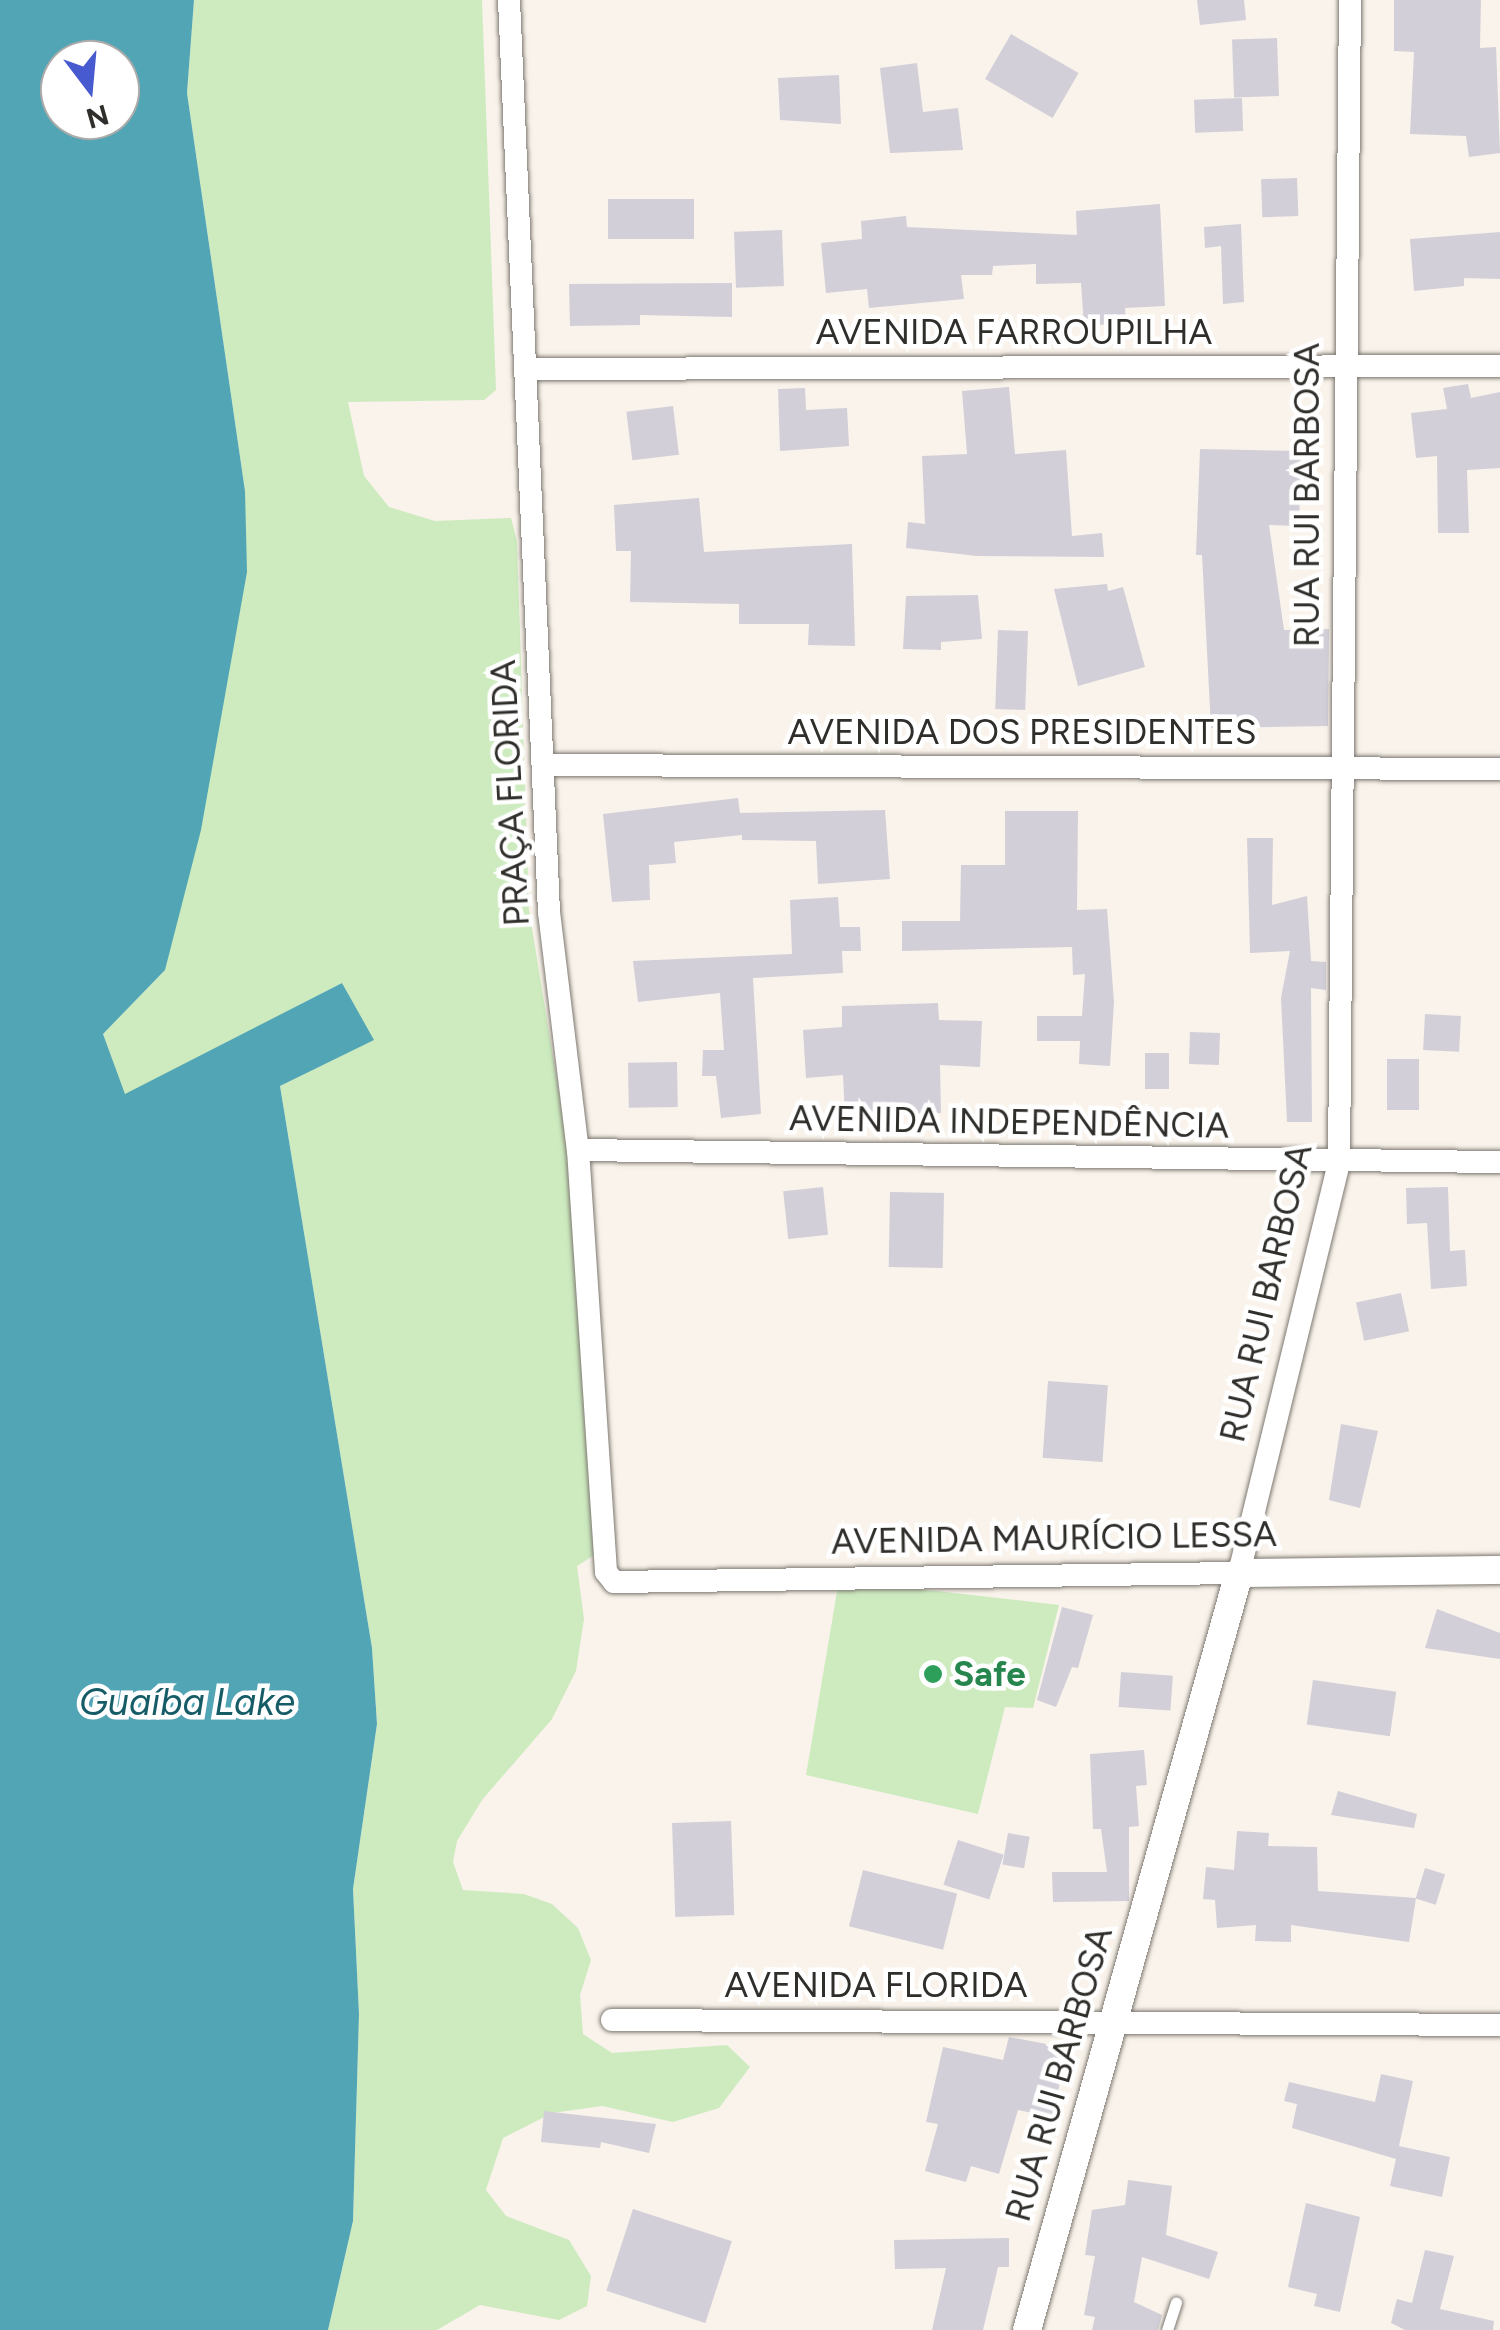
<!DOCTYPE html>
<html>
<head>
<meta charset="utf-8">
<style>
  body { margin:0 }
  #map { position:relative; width:1500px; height:2330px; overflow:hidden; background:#f9f3eb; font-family:Figtree,sans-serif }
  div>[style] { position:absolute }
  .green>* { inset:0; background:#cdebbf }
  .water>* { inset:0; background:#52a5b5 }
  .building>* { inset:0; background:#d2cfd8; transform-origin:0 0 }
  .roads { filter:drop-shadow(0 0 2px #7d7871) drop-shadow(0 0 2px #7d7871) }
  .service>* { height:11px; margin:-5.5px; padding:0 5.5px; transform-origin:5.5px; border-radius:5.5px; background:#fff }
  .minor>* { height:22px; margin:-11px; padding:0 11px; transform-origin:11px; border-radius:11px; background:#fff }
  .tertiary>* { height:28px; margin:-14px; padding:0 14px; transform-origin:14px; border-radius:14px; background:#fff }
  .dots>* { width:28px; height:28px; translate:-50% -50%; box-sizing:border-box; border:5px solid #fff; border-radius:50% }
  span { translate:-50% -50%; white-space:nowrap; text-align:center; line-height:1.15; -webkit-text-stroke:9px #fff; paint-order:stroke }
  .street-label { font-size:35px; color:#302e2b }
  .leisure-label { font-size:35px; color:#27864d; font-weight:700 }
  .left { translate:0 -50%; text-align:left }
  .water-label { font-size:38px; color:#165c67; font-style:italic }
  .north { position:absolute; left:40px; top:40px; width:100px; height:100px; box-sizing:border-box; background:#fff; border:2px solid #acabaa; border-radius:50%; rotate:164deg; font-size:28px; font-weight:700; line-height:40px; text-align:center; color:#302e2b }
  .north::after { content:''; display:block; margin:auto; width:35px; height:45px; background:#485acf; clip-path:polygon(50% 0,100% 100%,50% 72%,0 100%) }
</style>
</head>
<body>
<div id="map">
  <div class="green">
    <div style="clip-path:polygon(194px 0,482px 0,496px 390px,484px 400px,348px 402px,364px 476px,389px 507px,435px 521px,511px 518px,517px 541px,529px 910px,568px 1148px,599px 1552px,577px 1566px,584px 1619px,576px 1671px,552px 1719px,482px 1800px,457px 1841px,453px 1862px,463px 1890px,524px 1894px,552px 1904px,578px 1928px,591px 1960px,580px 1995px,583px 2034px,612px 2053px,727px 2045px,750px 2067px,719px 2108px,673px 2122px,602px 2106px,552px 2113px,503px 2138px,486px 2190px,506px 2216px,569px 2240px,591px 2276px,587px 2306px,559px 2320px,480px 2305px,437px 2330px,328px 2330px,353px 2221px,359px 2014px,353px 1889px,377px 1724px,372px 1648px,280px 1086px,373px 1040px,342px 983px,125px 1095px,103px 1034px,165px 970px,245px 491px,187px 93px)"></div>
    <div style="clip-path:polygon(839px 1580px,1059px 1605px,1033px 1708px,1005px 1707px,978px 1814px,806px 1775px)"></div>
  </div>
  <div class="water">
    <div style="clip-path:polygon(evenodd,0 0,194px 0,187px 93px,245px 491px,247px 572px,201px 830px,165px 970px,103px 1034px,125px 1094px,342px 983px,374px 1040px,280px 1086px,372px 1648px,377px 1724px,353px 1889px,359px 2014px,353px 2221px,328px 2330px,0 2330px,0 0,60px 60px,120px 60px,120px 120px,60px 120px,60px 60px)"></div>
  </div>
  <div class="building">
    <div style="clip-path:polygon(1197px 0,1244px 0,1246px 20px,1200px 25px)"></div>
    <div style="clip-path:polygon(1394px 0,1481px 0,1480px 48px,1496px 47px,1500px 153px,1469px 157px,1466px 136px,1410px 134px,1414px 52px,1394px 51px)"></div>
    <div style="left:1011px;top:34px;width:78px;height:52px;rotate:30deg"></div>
    <div style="left:1277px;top:38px;width:58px;height:45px;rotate:88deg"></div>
    <div style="clip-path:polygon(917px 63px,923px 112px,958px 108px,963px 150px,890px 153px,880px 68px)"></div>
    <div style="clip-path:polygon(839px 75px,841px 124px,780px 120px,778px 78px)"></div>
    <div style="left:1242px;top:98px;width:33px;height:48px;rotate:88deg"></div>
    <div style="left:1297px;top:178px;width:38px;height:36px;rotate:88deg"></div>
    <div style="left:608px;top:199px;width:86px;height:40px"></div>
    <div style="clip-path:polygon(1160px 204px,1165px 306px,1125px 308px,1126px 323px,1084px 326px,1081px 283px,1036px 284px,1036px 264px,993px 266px,992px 275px,961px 275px,964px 299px,869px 308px,867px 289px,826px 293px,821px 243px,862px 239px,861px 221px,906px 216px,907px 227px,1077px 235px,1076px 211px)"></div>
    <div style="clip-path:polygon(1241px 224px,1244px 302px,1223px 304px,1221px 246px,1205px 248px,1204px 227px)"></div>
    <div style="left:782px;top:230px;width:56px;height:48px;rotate:88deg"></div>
    <div style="clip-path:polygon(1500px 232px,1500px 279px,1464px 278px,1464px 286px,1414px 291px,1410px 239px)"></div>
    <div style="clip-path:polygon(732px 283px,732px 317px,640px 315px,640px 325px,570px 326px,569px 284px)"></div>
    <div style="clip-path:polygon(1468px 384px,1471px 398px,1500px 392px,1500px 468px,1467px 470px,1469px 533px,1438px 533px,1437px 456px,1416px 458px,1411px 413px,1447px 409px,1443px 388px)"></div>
    <div style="clip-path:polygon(1009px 387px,1015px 454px,1066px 450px,1072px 536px,1102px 533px,1104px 557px,977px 556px,906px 548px,908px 522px,925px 524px,922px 456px,967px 454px,962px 391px)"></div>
    <div style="clip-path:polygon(805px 388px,806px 410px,847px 408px,849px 446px,780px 451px,778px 389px)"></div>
    <div style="left:673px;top:406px;width:49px;height:47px;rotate:83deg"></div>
    <div style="clip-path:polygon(1200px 449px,1301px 451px,1299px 526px,1269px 525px,1284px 630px,1329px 629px,1328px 726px,1211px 728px,1202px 555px,1196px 555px)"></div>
    <div style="clip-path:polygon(699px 498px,704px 552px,852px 544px,855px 646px,808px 645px,809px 624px,739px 624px,739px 604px,630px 602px,631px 551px,616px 551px,614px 505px)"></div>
    <div style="clip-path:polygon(1107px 584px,1108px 591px,1123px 587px,1145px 667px,1078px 686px,1054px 589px)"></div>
    <div style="clip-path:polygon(978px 595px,982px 639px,941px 642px,941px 650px,903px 649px,906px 596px)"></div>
    <div style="left:998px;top:630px;width:30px;height:79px;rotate:2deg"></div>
    <div style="clip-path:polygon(738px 798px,740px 813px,885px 810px,890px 879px,818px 884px,816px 841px,742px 840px,742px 835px,674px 842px,676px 863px,649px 865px,650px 900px,612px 902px,603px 814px)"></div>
    <div style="clip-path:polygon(1005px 811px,1078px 811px,1077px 910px,1107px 909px,1114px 1002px,1110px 1066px,1079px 1064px,1080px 1041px,1037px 1041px,1037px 1016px,1082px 1016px,1085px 974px,1073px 975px,1072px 947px,902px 951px,902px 921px,960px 921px,961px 865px,1005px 865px)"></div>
    <div style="clip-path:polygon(1247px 838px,1273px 838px,1272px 905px,1307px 896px,1311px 961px,1326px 962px,1326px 990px,1311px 988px,1312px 1122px,1287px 1122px,1281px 998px,1290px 951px,1250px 953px)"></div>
    <div style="clip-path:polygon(838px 897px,840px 927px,860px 927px,861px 951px,842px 951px,843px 973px,753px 978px,761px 1114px,721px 1118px,716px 1076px,702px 1076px,703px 1050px,724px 1050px,720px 993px,638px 1002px,633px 961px,792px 954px,790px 900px)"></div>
    <div style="clip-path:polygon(938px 1003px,939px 1020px,982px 1021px,980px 1067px,940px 1065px,941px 1113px,845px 1116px,843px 1075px,806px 1078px,803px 1030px,842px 1027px,842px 1006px)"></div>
    <div style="left:1425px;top:1014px;width:36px;height:36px;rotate:3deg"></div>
    <div style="left:1190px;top:1032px;width:30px;height:32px;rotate:2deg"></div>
    <div style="left:1145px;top:1053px;width:24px;height:36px"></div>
    <div style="left:1387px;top:1059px;width:32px;height:51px"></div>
    <div style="left:677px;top:1062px;width:45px;height:49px;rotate:89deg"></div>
    <div style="left:823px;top:1187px;width:48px;height:40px;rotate:84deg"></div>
    <div style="clip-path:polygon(1448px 1187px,1450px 1251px,1465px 1250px,1467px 1286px,1431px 1289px,1427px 1223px,1407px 1224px,1406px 1188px)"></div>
    <div style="left:890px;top:1192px;width:54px;height:75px;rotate:1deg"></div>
    <div style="left:1401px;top:1293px;width:39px;height:46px;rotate:78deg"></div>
    <div style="left:1048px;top:1381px;width:60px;height:77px;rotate:4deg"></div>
    <div style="clip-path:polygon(1341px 1424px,1378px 1431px,1360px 1508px,1329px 1500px)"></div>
    <div style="clip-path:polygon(1062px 1607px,1093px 1615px,1078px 1668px,1072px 1667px,1056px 1707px,1037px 1700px)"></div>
    <div style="clip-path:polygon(1437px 1609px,1500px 1633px,1500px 1659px,1425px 1648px)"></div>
    <div style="left:1121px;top:1672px;width:52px;height:35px;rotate:4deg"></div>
    <div style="left:1313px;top:1680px;width:84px;height:45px;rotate:8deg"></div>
    <div style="clip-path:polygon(1144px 1750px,1147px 1785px,1136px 1786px,1139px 1826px,1129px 1827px,1129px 1901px,1053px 1902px,1052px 1872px,1107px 1872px,1101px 1829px,1093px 1829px,1090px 1754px)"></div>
    <div style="clip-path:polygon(1338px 1791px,1417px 1814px,1414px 1828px,1331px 1815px)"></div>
    <div style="left:731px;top:1821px;width:94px;height:59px;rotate:88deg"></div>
    <div style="clip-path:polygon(1237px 1831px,1269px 1833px,1268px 1846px,1317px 1847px,1318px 1891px,1416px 1898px,1409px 1942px,1291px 1925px,1291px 1942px,1255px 1941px,1256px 1925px,1217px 1928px,1215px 1900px,1203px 1899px,1206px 1867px,1234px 1870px)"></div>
    <div style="left:1008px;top:1833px;width:22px;height:32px;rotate:10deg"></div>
    <div style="left:958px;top:1840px;width:48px;height:47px;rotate:18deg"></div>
    <div style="left:1425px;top:1868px;width:21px;height:32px;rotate:17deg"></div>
    <div style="left:863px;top:1870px;width:97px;height:58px;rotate:14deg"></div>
    <div style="clip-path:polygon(1009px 2037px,1068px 2048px,1052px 2117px,1018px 2110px,999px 2174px,971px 2166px,966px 2182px,925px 2171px,938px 2124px,926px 2122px,943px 2047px,1003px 2060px)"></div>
    <div style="clip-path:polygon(1381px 2074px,1413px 2081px,1399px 2146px,1450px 2157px,1442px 2197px,1390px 2186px,1396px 2159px,1292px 2128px,1297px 2104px,1284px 2101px,1289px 2082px,1375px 2102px)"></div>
    <div style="clip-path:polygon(544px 2111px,656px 2124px,649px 2153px,601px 2142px,600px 2148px,541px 2142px)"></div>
    <div style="clip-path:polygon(1128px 2180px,1172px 2186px,1166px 2235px,1218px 2252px,1209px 2279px,1142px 2257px,1134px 2302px,1162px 2315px,1158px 2330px,1092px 2330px,1095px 2317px,1084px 2315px,1095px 2256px,1085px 2255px,1092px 2210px,1125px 2205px)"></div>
    <div style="clip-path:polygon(1306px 2203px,1360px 2217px,1340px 2312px,1314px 2306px,1317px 2294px,1288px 2287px)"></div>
    <div style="left:633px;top:2209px;width:104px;height:86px;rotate:18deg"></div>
    <div style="clip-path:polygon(1009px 2238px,1009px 2267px,998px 2267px,983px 2330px,932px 2330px,946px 2268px,895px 2269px,894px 2240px)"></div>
    <div style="clip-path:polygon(1425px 2250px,1454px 2256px,1440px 2309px,1494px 2321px,1493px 2330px,1405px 2330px,1391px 2323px,1397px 2299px,1412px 2303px)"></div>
  </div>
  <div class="roads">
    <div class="service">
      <div style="left:1167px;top:2330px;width:29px;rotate:-72deg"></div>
    </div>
    <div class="minor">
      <div style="left:509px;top:0;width:913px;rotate:87.49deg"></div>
      <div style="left:549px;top:912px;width:240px;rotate:83.1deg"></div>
      <div style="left:578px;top:1150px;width:423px;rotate:86.2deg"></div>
      <div style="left:606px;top:1572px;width:13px;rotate:51deg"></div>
      <div style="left:614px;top:1582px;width:625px;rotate:-0.83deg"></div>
      <div style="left:1239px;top:1573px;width:423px;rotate:-76.3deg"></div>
      <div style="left:1339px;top:1162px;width:1162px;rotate:-89.46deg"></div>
      <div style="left:528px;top:369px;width:972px;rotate:-0.18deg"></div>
      <div style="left:543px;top:765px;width:957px;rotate:0.24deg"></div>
      <div style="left:578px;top:1150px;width:922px;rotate:0.75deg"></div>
      <div style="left:612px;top:2020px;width:888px;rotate:0.32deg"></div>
    </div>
    <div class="tertiary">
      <div style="left:1027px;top:2330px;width:786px;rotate:-74.35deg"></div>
      <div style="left:1239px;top:1573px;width:261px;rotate:-0.7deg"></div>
    </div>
  </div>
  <div class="dots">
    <div style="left:933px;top:1674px;background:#2e9e5b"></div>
  </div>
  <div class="street-label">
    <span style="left:1014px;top:332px">AVENIDA FARROUPILHA</span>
    <span style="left:1307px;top:495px;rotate:-90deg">RUA RUI BARBOSA</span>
    <span style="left:1022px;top:732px">AVENIDA DOS PRESIDENTES</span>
    <span style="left:510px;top:793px;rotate:-93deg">PRAÇA FLORIDA</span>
    <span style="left:1009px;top:1122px;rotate:1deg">AVENIDA INDEPENDÊNCIA</span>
    <span style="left:1266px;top:1293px;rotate:-77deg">RUA RUI BARBOSA</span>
    <span style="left:1054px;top:1538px;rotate:-1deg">AVENIDA MAURÍCIO LESSA</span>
    <span style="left:876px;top:1985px">AVENIDA FLORIDA</span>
    <span style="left:1059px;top:2074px;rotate:-74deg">RUA RUI BARBOSA</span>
  </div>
  <div class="leisure-label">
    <span class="left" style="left:953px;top:1674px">Safe</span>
  </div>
  <div class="water-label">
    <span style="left:187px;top:1703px">Guaíba Lake</span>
  </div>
  <div class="north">N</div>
</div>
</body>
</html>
